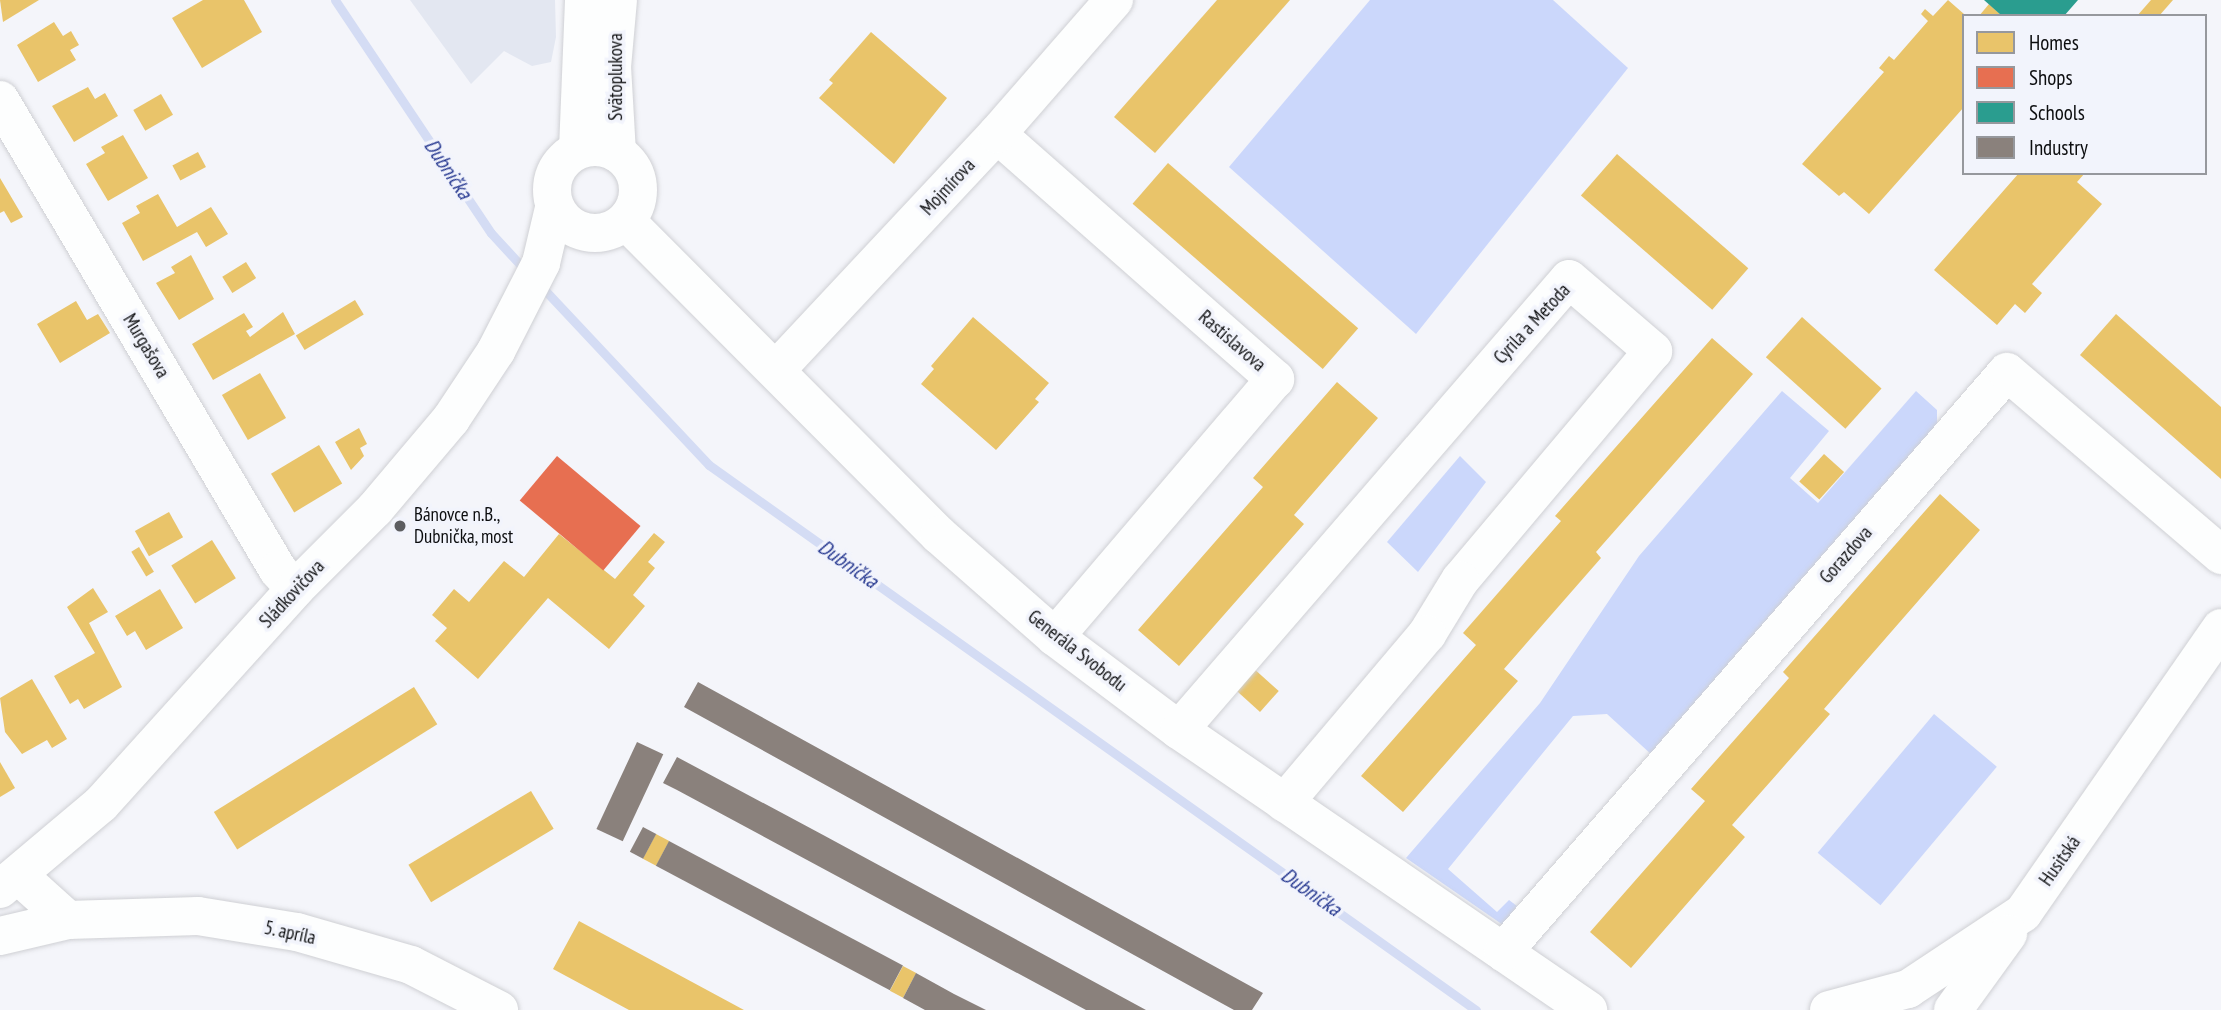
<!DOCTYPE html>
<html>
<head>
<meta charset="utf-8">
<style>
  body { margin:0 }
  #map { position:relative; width:2221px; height:1010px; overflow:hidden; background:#f4f5fa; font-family:"PT Sans Narrow",sans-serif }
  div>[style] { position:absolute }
  .built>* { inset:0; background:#e3e7f1 }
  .green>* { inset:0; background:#cbd7fb; transform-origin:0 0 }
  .homes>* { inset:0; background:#e9c46a; transform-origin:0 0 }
  .shops>* { inset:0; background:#e76f51; transform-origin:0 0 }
  .schools>* { inset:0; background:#2a9d8f }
  .industry>* { inset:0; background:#8a817c; transform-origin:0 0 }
  .stream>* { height:9px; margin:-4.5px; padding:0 4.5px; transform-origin:4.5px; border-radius:4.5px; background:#d4dcf4 }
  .roads { filter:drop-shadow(0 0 2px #cfd0d4) drop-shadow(0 0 2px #cfd0d4) }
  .minor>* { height:38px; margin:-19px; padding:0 19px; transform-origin:19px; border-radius:19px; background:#fdfefe }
  .minor>.ring { margin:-19px; padding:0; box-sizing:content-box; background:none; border:38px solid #fdfefe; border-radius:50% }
  .dots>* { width:19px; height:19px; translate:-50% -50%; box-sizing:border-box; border:4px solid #f2f4fc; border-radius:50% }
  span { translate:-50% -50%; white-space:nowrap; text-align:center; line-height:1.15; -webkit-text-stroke:7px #f2f4fc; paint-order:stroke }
  .street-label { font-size:19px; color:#0c0d0f }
  .poi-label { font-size:19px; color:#0c0d0f }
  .left { translate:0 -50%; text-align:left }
  .water-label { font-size:21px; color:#263890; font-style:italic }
  .legend { position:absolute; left:1962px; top:14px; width:245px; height:161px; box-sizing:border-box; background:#f2f4fc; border:2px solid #96989d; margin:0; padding:9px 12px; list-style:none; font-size:21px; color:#0c0d0f }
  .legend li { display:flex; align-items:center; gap:14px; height:35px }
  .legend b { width:35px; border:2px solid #96989d }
</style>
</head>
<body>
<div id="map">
  <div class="built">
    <div style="clip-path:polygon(410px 0,555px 0,556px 37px,551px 62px,532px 66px,504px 51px,471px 84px)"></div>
  </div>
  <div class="green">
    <div style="clip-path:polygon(1370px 0,1553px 0,1628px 68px,1416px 334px,1229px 167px)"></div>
    <div style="clip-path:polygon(1782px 391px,1829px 431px,1790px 478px,1818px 503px,1916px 391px,1937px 410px,1937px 429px,1652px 755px,1607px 714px,1573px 716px,1448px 869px,1497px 912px,1509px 900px,1517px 906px,1503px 925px,1406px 858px,1540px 703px,1639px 556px)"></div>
    <div style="clip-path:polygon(1460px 456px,1486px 482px,1418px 572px,1387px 542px)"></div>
    <div style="left:1934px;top:714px;width:82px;height:181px;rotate:40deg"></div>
  </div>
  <div class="homes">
    <div style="clip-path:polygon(0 0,39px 0,3px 22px)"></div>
    <div style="clip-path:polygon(203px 0,244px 0,262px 32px,202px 68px,172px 18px)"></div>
    <div style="clip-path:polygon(1217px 0,1290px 0,1155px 153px,1114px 117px)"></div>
    <div style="clip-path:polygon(1948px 0,1964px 14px,1964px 107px,1869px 214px,1844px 192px,1839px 196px,1802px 164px,1884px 72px,1879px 68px,1889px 56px,1894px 60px,1928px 21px,1921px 14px,1925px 9px,1933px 16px)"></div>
    <div style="clip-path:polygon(2151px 0,2173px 0,2159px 16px,2137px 16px)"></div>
    <div style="clip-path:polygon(1989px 4px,2002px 16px,1979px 16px)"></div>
    <div style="clip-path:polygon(54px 22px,63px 36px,71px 31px,79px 45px,70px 50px,76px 60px,38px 82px,17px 45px)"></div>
    <div style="clip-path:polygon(871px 32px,947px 98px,894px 164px,819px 98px,833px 83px,829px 80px)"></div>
    <div style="clip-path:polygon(88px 87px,95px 99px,105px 93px,118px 116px,74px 142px,52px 106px)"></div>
    <div style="left:161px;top:94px;width:24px;height:32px;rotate:60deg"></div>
    <div style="clip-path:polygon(123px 135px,148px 178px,108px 201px,86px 164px,105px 153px,101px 147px)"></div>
    <div style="left:198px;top:152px;width:17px;height:29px;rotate:62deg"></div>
    <div style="left:1617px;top:154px;width:174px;height:55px;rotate:41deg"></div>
    <div style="left:1168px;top:163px;width:252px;height:54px;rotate:41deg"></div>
    <div style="clip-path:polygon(2019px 173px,2085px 173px,2077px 182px,2102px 204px,2032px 284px,2042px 293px,2025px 313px,2015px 304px,1997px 325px,1934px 270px)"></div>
    <div style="clip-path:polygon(0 178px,23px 217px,11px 223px,4px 211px,0 213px)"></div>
    <div style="clip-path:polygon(158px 194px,177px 227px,211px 207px,228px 234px,206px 247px,197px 232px,143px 261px,122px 223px,140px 213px,136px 206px)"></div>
    <div style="clip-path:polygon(191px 255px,214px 299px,179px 320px,156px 283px,175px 273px,171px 267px)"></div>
    <div style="left:246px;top:262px;width:19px;height:28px;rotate:58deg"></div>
    <div style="left:355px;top:300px;width:17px;height:69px;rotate:59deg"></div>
    <div style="clip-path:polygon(76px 301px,87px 320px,98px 314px,110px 333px,60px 363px,37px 324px)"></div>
    <div style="clip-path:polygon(283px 312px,295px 334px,213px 380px,192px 344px,244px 313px,253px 327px,246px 331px,250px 337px)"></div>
    <div style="clip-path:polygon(2116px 314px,2221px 407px,2221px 479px,2080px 355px)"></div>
    <div style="clip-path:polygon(973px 317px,1049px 383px,1035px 399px,1039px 402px,996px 450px,921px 384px,934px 369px,931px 366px)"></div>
    <div style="left:1802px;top:317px;width:107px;height:54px;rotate:42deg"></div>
    <div style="clip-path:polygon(1712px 338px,1753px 374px,1596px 552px,1601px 558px,1504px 669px,1518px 681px,1403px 812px,1361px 776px,1476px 645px,1463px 633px,1561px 521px,1555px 516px)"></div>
    <div style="left:260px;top:373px;width:52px;height:44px;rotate:60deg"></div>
    <div style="clip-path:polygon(1337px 382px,1378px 418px,1294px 515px,1304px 524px,1179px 666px,1138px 630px,1263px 487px,1253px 478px)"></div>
    <div style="clip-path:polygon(359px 428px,367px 444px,360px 448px,364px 456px,351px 470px,335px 442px)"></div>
    <div style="left:319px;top:445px;width:45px;height:56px;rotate:59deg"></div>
    <div style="left:1824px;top:454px;width:27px;height:37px;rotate:42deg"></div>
    <div style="clip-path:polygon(1940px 494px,1980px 530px,1824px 709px,1830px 714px,1732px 825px,1745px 837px,1631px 968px,1590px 932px,1705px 801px,1691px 789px,1789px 678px,1783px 672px)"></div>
    <div style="left:169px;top:512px;width:29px;height:39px;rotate:61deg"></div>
    <div style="clip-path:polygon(654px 533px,665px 542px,648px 562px,655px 568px,633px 595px,645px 606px,609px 649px,548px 598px,478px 679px,435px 641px,447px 628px,432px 615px,454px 589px,469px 602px,504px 561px,524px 577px,559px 534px,615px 579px)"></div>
    <div style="left:212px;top:540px;width:45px;height:48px;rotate:58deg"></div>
    <div style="left:139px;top:547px;width:29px;height:9px;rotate:59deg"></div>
    <div style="clip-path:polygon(93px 588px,108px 612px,89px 623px,122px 687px,84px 709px,78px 699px,70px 704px,54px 676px,95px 653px,67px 607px)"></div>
    <div style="clip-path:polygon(160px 589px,183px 628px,146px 650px,135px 631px,127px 636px,115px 616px)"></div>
    <div style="left:1252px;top:667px;width:36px;height:28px;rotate:42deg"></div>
    <div style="clip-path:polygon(32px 679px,67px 739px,52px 748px,47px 740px,22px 754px,5px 732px,0 698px)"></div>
    <div style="left:414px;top:687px;width:44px;height:236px;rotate:58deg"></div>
    <div style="clip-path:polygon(0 762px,15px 788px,0 797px)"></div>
    <div style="left:531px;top:791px;width:44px;height:143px;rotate:59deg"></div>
    <div style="left:656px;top:834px;width:15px;height:28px;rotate:28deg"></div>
    <div style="clip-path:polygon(579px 921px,744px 1010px,629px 1010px,592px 990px,553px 969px)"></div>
    <div style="left:903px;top:966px;width:15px;height:28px;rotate:28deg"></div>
  </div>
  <div class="shops">
    <div style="left:557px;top:456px;width:109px;height:58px;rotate:40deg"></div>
  </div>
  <div class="schools">
    <div style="clip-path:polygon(1984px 0,2078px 0,2064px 16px,2002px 16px)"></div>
  </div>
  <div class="industry">
    <div style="clip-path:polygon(698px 682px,1192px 954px,1263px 993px,1252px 1010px,1234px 1010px,1192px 987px,684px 707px)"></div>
    <div style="left:637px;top:742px;width:29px;height:96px;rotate:25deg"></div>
    <div style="clip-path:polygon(677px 757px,825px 836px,1146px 1010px,1086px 1010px,677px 790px,663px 783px)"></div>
    <div style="left:643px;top:827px;width:15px;height:28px;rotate:28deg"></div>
    <div style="left:669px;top:841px;width:265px;height:28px;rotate:28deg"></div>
    <div style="clip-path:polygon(916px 973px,954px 994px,986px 1010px,925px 1010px,903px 998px)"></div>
  </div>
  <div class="stream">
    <div style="left:335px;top:0;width:280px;rotate:56.2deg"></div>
    <div style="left:491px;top:233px;width:50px;rotate:47.4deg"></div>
    <div style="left:540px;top:285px;width:247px;rotate:46.8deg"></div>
    <div style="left:709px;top:465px;width:941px;rotate:35.4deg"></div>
  </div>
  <div class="roads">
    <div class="minor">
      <div style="left:0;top:100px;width:546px;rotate:59.4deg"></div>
      <div style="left:278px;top:570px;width:25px;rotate:48deg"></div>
      <div style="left:997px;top:134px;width:371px;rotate:41.4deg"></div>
      <div style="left:1275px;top:379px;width:339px;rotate:130.5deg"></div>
      <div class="ring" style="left:552px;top:147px;width:48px;height:48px"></div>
      <div style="left:578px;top:150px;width:150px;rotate:-87.7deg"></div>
      <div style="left:617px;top:153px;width:86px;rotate:-93.3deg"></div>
      <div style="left:612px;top:67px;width:67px;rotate:-84.9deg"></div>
      <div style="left:626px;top:221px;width:443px;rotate:45.1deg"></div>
      <div style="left:939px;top:535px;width:154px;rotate:41.3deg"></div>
      <div style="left:1055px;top:637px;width:155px;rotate:36.9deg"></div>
      <div style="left:1179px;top:730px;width:496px;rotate:34.4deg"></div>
      <div style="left:776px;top:370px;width:323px;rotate:-46.9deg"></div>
      <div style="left:997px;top:134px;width:178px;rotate:-48.9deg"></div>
      <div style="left:1179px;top:730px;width:596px;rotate:-49.15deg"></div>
      <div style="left:1569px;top:279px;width:111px;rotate:40.6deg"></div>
      <div style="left:1653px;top:351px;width:299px;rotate:130.1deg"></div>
      <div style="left:1460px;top:580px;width:63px;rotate:121.4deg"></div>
      <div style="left:1427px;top:634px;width:221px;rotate:130.2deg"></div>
      <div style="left:19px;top:876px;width:66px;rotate:41.9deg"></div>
      <div style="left:68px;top:920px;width:130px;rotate:-1.8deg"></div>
      <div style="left:198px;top:916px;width:100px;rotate:9.2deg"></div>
      <div style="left:297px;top:932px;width:119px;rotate:16.1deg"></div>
      <div style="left:411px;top:965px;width:99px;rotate:27.1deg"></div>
      <div style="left:0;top:889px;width:132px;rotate:-40.1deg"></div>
      <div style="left:101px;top:804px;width:290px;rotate:-47.9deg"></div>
      <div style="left:295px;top:589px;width:113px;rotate:-45deg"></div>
      <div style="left:375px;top:509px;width:118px;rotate:-49.8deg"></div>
      <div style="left:451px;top:419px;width:82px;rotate:-56.5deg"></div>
      <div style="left:496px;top:351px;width:99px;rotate:-62.9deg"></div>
      <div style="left:541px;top:263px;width:57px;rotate:-76.7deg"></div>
      <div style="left:0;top:936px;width:70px;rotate:-13.2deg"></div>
      <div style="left:1503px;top:952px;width:768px;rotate:-49.01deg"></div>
      <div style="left:2007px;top:372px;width:282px;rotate:40.5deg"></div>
      <div style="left:1829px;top:1010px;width:82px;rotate:-14.9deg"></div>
      <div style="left:1908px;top:989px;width:138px;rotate:-33.5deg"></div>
      <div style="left:2023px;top:913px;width:347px;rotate:-55.2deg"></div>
      <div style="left:1953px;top:1010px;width:94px;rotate:-54.1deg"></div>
    </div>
  </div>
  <div class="dots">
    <div style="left:400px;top:526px;background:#5d5e61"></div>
  </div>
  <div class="street-label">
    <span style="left:616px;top:77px;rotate:-90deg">Svätoplukova</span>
    <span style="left:948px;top:187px;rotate:-47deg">Mojmírova</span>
    <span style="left:1532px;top:324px;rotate:-47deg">Cyrila a Metoda</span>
    <span style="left:1232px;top:341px;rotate:41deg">Rastislavova</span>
    <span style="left:146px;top:346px;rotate:59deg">Murgašova</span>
    <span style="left:1846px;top:555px;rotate:-49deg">Gorazdova</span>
    <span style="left:292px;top:594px;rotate:-47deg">Sládkovičova</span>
    <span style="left:1077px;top:651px;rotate:38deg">Generála Svobodu</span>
    <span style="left:2060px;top:861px;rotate:-55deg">Husitská</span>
    <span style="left:290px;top:933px;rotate:12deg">5. apríla</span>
  </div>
  <div class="poi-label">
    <span class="left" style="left:414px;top:526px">Bánovce n.B.,<br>Dubnička, most</span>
  </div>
  <div class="water-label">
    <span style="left:448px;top:169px;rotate:56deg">Dubnička</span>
    <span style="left:848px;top:564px;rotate:35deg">Dubnička</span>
    <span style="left:1311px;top:892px;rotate:35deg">Dubnička</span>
  </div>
  <ul class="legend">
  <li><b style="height:19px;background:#e9c46a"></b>Homes</li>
  <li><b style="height:19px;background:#e76f51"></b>Shops</li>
  <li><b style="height:19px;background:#2a9d8f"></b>Schools</li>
  <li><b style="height:19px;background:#8a817c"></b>Industry</li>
  </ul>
</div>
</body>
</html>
